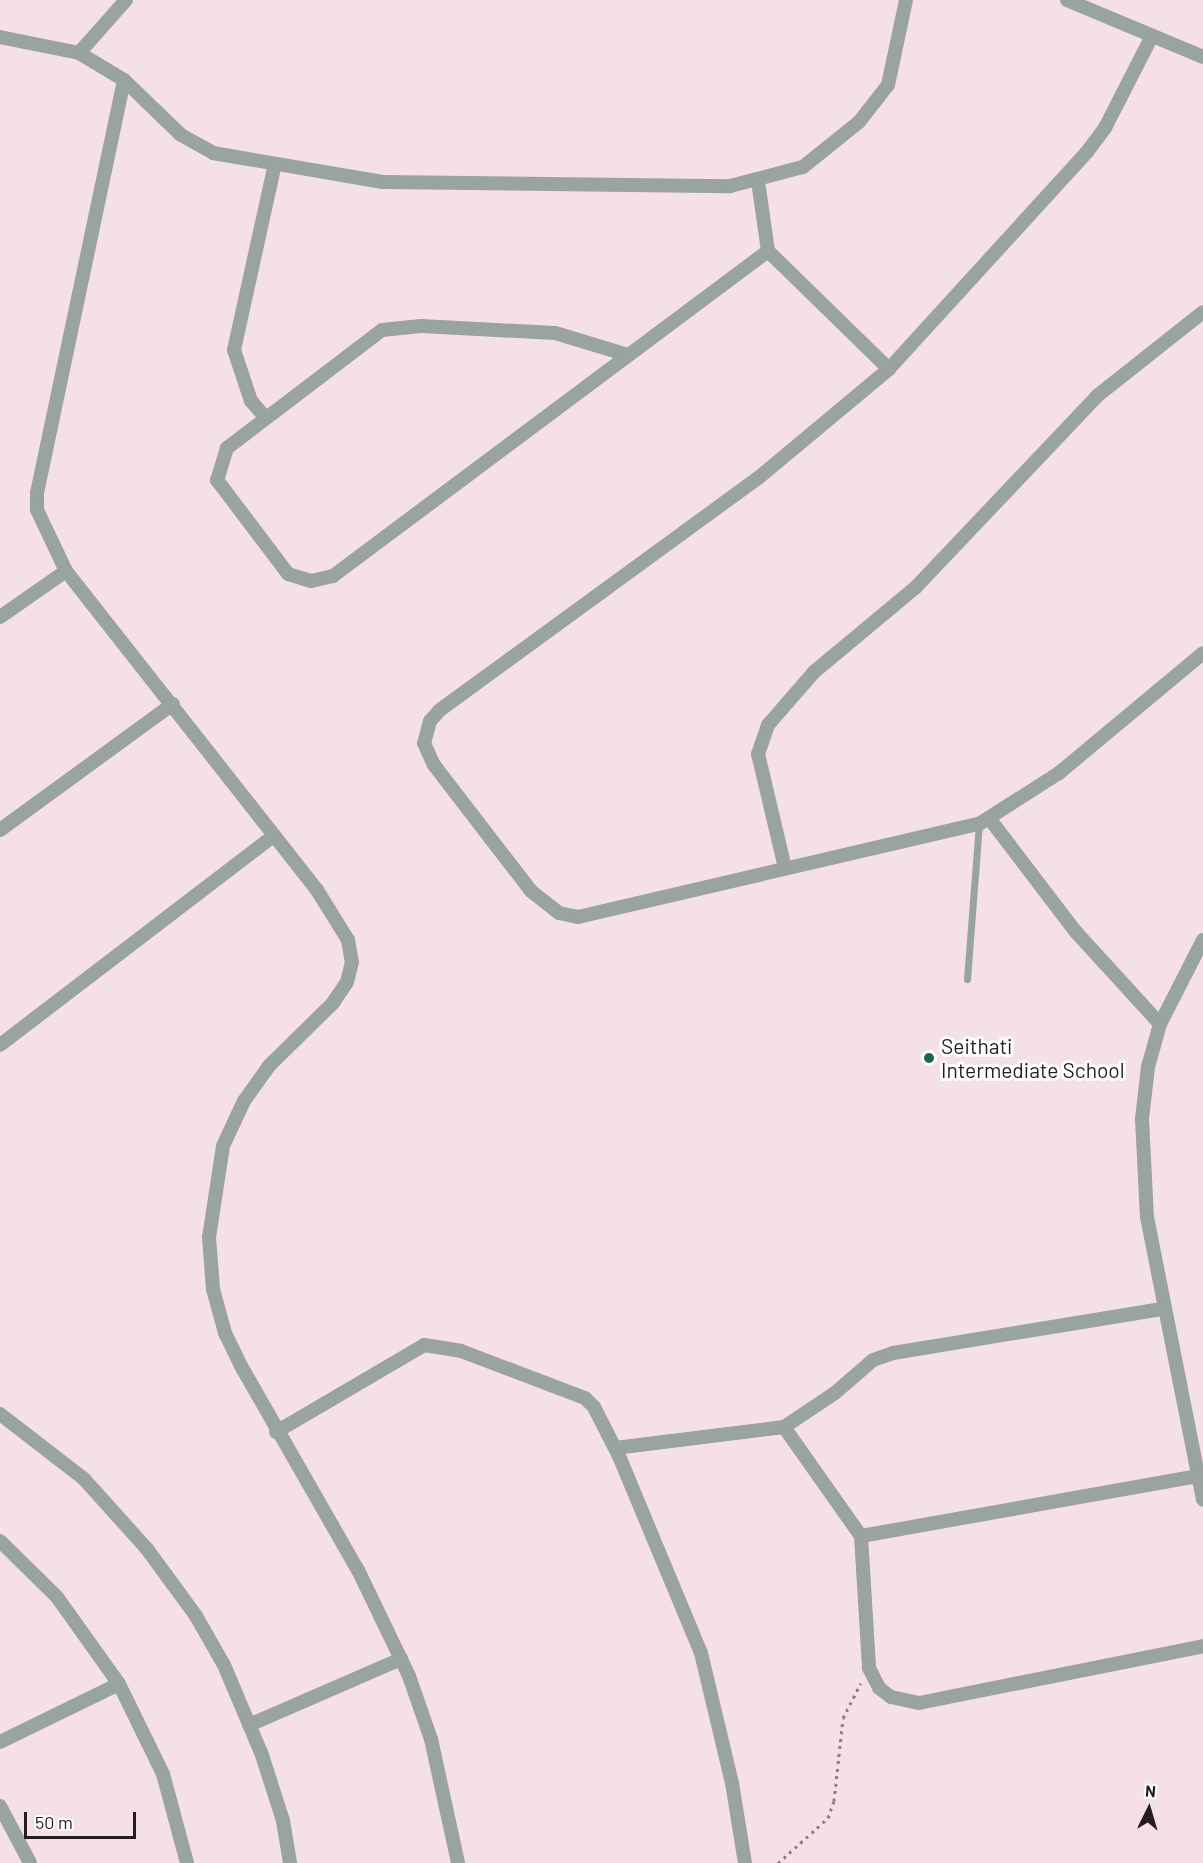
<!DOCTYPE html>
<html>
<head>
<meta charset="utf-8">
<style>
  body { margin:0 }
  #map { position:relative; width:1203px; height:1863px; overflow:hidden; background:#f6e0e8; font-family:Barlow,sans-serif }
  div>[style] { position:absolute }
  .path>* { height:3px; margin-top:-1.5px; transform-origin:0; background:repeating-linear-gradient(90deg,#8d7e84 0 3px,transparent 0 7.5px) }
  .lane>* { height:7px; margin:-3.5px; padding:0 3.5px; transform-origin:3.5px; border-radius:3.5px; background:#99a3a1 }
  .street>* { height:14px; margin:-7px; padding:0 7px; transform-origin:7px; border-radius:7px; background:#99a3a1 }
  .dots>* { width:16px; height:16px; translate:-50% -50%; box-sizing:border-box; border:3px solid #fff; border-radius:50% }
  span { translate:-50% -50%; white-space:nowrap; text-align:center; line-height:1.15; -webkit-text-stroke:6px #fff; paint-order:stroke }
  .poi-label { font-size:21px; color:#251d20 }
  .left { translate:0 -50%; text-align:left }
  .north { position:absolute; left:1119px; top:1779px; width:60px; height:60px; -webkit-text-stroke:4px #fff; paint-order:stroke; rotate:5deg; font-size:16px; font-weight:700; line-height:24px; text-align:center; color:#251d20 }
  .north::after { content:''; display:block; margin:auto; width:21px; height:27px; background:#251d20; clip-path:polygon(50% 0,100% 100%,50% 72%,0 100%) }
  .scale { position:absolute; left:24px; top:1812px; width:112px; height:27px; box-sizing:border-box; border:3px solid #251d20; border-top:0; padding-left:8px; font-size:18px; line-height:21px; white-space:nowrap; color:#251d20; -webkit-text-stroke:4px #fff; paint-order:stroke }
</style>
</head>
<body>
<div id="map">
  <div class="path">
    <div style="left:778px;top:1863px;width:67px;rotate:-42deg"></div>
    <div style="left:828px;top:1818px;width:18px;rotate:-71deg"></div>
    <div style="left:834px;top:1801px;width:83px;rotate:-83.8deg"></div>
    <div style="left:843px;top:1718px;width:39px;rotate:-63deg"></div>
  </div>
  <div class="lane">
    <div style="left:967px;top:979px;width:155px;rotate:-85.6deg"></div>
  </div>
  <div class="street">
    <div style="left:1067px;top:0;width:147px;rotate:22.7deg"></div>
    <div style="left:1152px;top:36px;width:103px;rotate:117.1deg"></div>
    <div style="left:1105px;top:128px;width:30px;rotate:127deg"></div>
    <div style="left:1087px;top:152px;width:294px;rotate:132.4deg"></div>
    <div style="left:889px;top:369px;width:170px;rotate:140.2deg"></div>
    <div style="left:758px;top:478px;width:395px;rotate:143.9deg"></div>
    <div style="left:439px;top:711px;width:13px;rotate:132deg"></div>
    <div style="left:430px;top:721px;width:23px;rotate:105deg"></div>
    <div style="left:424px;top:743px;width:24px;rotate:66deg"></div>
    <div style="left:434px;top:765px;width:159px;rotate:52.4deg"></div>
    <div style="left:531px;top:891px;width:36px;rotate:38deg"></div>
    <div style="left:559px;top:913px;width:19px;rotate:12deg"></div>
    <div style="left:578px;top:917px;width:412px;rotate:-13.1deg"></div>
    <div style="left:979px;top:824px;width:95px;rotate:-32.5deg"></div>
    <div style="left:1059px;top:773px;width:187px;rotate:-39.8deg"></div>
    <div style="left:0;top:37px;width:81px;rotate:11.4deg"></div>
    <div style="left:79px;top:53px;width:52px;rotate:31deg"></div>
    <div style="left:124px;top:80px;width:79px;rotate:44deg"></div>
    <div style="left:181px;top:135px;width:37px;rotate:29deg"></div>
    <div style="left:213px;top:153px;width:172px;rotate:9.7deg"></div>
    <div style="left:383px;top:182px;width:347px;rotate:0.7deg"></div>
    <div style="left:730px;top:186px;width:75px;rotate:-14.6deg"></div>
    <div style="left:803px;top:167px;width:72px;rotate:-38.8deg"></div>
    <div style="left:859px;top:122px;width:47px;rotate:-51.9deg"></div>
    <div style="left:888px;top:85px;width:87px;rotate:-78deg"></div>
    <div style="left:79px;top:53px;width:71px;rotate:-48.4deg"></div>
    <div style="left:758px;top:181px;width:71px;rotate:81.9deg"></div>
    <div style="left:768px;top:251px;width:169px;rotate:44.3deg"></div>
    <div style="left:628px;top:355px;width:76px;rotate:-163.2deg"></div>
    <div style="left:555px;top:333px;width:134px;rotate:-177deg"></div>
    <div style="left:421px;top:326px;width:39px;rotate:174deg"></div>
    <div style="left:382px;top:330px;width:195px;rotate:142.7deg"></div>
    <div style="left:227px;top:448px;width:34px;rotate:107deg"></div>
    <div style="left:217px;top:480px;width:118px;rotate:52.9deg"></div>
    <div style="left:288px;top:574px;width:24px;rotate:17deg"></div>
    <div style="left:311px;top:581px;width:23px;rotate:-13deg"></div>
    <div style="left:333px;top:576px;width:543px;rotate:-36.76deg"></div>
    <div style="left:265px;top:417px;width:21px;rotate:-131deg"></div>
    <div style="left:251px;top:401px;width:54px;rotate:-108.4deg"></div>
    <div style="left:234px;top:350px;width:190px;rotate:-77.6deg"></div>
    <div style="left:66px;top:571px;width:68px;rotate:-115.4deg"></div>
    <div style="left:37px;top:510px;width:17px;rotate:-90deg"></div>
    <div style="left:37px;top:493px;width:422px;rotate:-78.1deg"></div>
    <div style="left:0;top:617px;width:80px;rotate:-34.9deg"></div>
    <div style="left:66px;top:571px;width:406px;rotate:51.8deg"></div>
    <div style="left:317px;top:890px;width:59px;rotate:58.2deg"></div>
    <div style="left:348px;top:940px;width:22px;rotate:80deg"></div>
    <div style="left:352px;top:962px;width:21px;rotate:104deg"></div>
    <div style="left:347px;top:982px;width:25px;rotate:124deg"></div>
    <div style="left:333px;top:1003px;width:90px;rotate:135.5deg"></div>
    <div style="left:269px;top:1066px;width:43px;rotate:125.5deg"></div>
    <div style="left:244px;top:1101px;width:50px;rotate:115deg"></div>
    <div style="left:223px;top:1146px;width:92px;rotate:98.7deg"></div>
    <div style="left:209px;top:1237px;width:52px;rotate:85.6deg"></div>
    <div style="left:213px;top:1289px;width:46px;rotate:74.7deg"></div>
    <div style="left:225px;top:1333px;width:37px;rotate:64deg"></div>
    <div style="left:241px;top:1366px;width:235px;rotate:60.2deg"></div>
    <div style="left:358px;top:1570px;width:118px;rotate:64.3deg"></div>
    <div style="left:409px;top:1676px;width:67px;rotate:70.8deg"></div>
    <div style="left:431px;top:1739px;width:127px;rotate:77.7deg"></div>
    <div style="left:989px;top:818px;width:143px;rotate:52.7deg"></div>
    <div style="left:1076px;top:932px;width:125px;rotate:47.6deg"></div>
    <div style="left:0;top:830px;width:214px;rotate:-36.1deg"></div>
    <div style="left:785px;top:868px;width:117px;rotate:-103.3deg"></div>
    <div style="left:758px;top:754px;width:31px;rotate:-71deg"></div>
    <div style="left:768px;top:725px;width:70px;rotate:-49deg"></div>
    <div style="left:814px;top:672px;width:133px;rotate:-39.8deg"></div>
    <div style="left:916px;top:587px;width:263px;rotate:-46.5deg"></div>
    <div style="left:1097px;top:396px;width:135px;rotate:-38.4deg"></div>
    <div style="left:1203px;top:940px;width:94px;rotate:117.1deg"></div>
    <div style="left:1160px;top:1024px;width:45px;rotate:105.6deg"></div>
    <div style="left:1148px;top:1067px;width:52px;rotate:96.6deg"></div>
    <div style="left:1142px;top:1119px;width:98px;rotate:87.1deg"></div>
    <div style="left:1147px;top:1217px;width:288px;rotate:78.8deg"></div>
    <div style="left:0;top:1045px;width:342px;rotate:-37.4deg"></div>
    <div style="left:0;top:1414px;width:106px;rotate:37.7deg"></div>
    <div style="left:84px;top:1479px;width:94px;rotate:48deg"></div>
    <div style="left:147px;top:1549px;width:83px;rotate:53.8deg"></div>
    <div style="left:196px;top:1616px;width:56px;rotate:60.3deg"></div>
    <div style="left:224px;top:1665px;width:98px;rotate:67.1deg"></div>
    <div style="left:262px;top:1755px;width:69px;rotate:72.3deg"></div>
    <div style="left:283px;top:1821px;width:43px;rotate:80.5deg"></div>
    <div style="left:784px;top:1427px;width:133px;rotate:54.8deg"></div>
    <div style="left:861px;top:1536px;width:132px;rotate:86.5deg"></div>
    <div style="left:869px;top:1668px;width:22px;rotate:63deg"></div>
    <div style="left:879px;top:1688px;width:15px;rotate:37deg"></div>
    <div style="left:891px;top:1697px;width:29px;rotate:12deg"></div>
    <div style="left:919px;top:1703px;width:290px;rotate:-11.3deg"></div>
    <div style="left:276px;top:1432px;width:172px;rotate:-30.4deg"></div>
    <div style="left:424px;top:1345px;width:37px;rotate:9deg"></div>
    <div style="left:461px;top:1351px;width:133px;rotate:20.8deg"></div>
    <div style="left:585px;top:1398px;width:13px;rotate:45deg"></div>
    <div style="left:594px;top:1407px;width:55px;rotate:63deg"></div>
    <div style="left:619px;top:1456px;width:213px;rotate:67.4deg"></div>
    <div style="left:701px;top:1653px;width:134px;rotate:76.6deg"></div>
    <div style="left:732px;top:1783px;width:81px;rotate:80.8deg"></div>
    <div style="left:615px;top:1448px;width:170px;rotate:-7.1deg"></div>
    <div style="left:784px;top:1427px;width:61px;rotate:-33.7deg"></div>
    <div style="left:835px;top:1393px;width:50px;rotate:-41deg"></div>
    <div style="left:873px;top:1360px;width:21px;rotate:-19deg"></div>
    <div style="left:893px;top:1353px;width:274px;rotate:-9.3deg"></div>
    <div style="left:861px;top:1536px;width:347px;rotate:-10.1deg"></div>
    <div style="left:0;top:1541px;width:80px;rotate:44.5deg"></div>
    <div style="left:57px;top:1597px;width:107px;rotate:54.5deg"></div>
    <div style="left:119px;top:1684px;width:100px;rotate:63.9deg"></div>
    <div style="left:163px;top:1774px;width:92px;rotate:74.9deg"></div>
    <div style="left:249px;top:1725px;width:166px;rotate:-23.5deg"></div>
    <div style="left:0;top:1742px;width:132px;rotate:-26deg"></div>
    <div style="left:0;top:1806px;width:64px;rotate:62.2deg"></div>
  </div>
  <div class="dots">
    <div style="left:929px;top:1058px;background:#196359"></div>
  </div>
  <div class="poi-label">
    <span class="left" style="left:941px;top:1058px">Seithati<br>Intermediate School</span>
  </div>
  <div class="north">N</div>
  <div class="scale">50 m</div>
</div>
</body>
</html>
